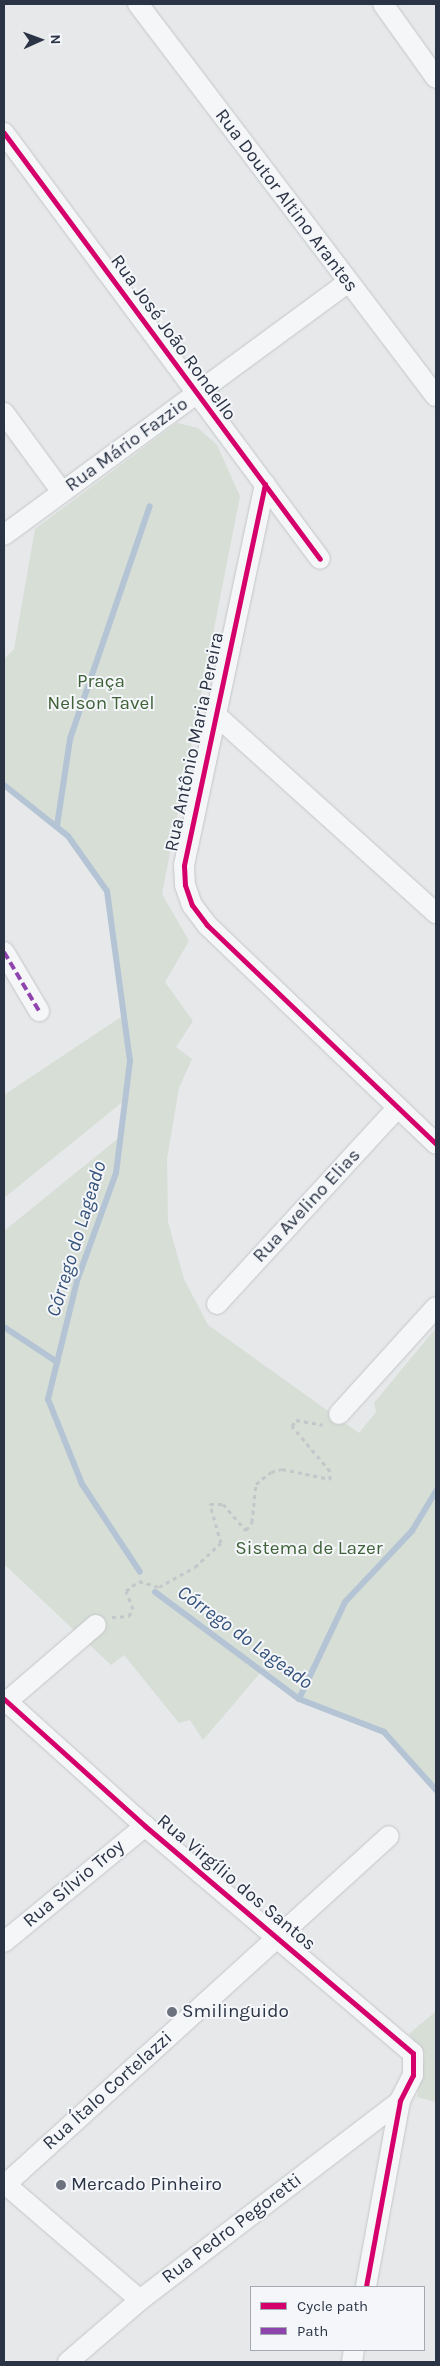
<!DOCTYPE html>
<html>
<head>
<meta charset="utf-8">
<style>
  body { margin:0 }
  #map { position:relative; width:440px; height:2366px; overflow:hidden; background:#e6e8ea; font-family:Karla,sans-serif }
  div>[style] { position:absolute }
  .green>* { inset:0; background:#d6ded6 }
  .stream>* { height:6px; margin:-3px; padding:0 3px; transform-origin:3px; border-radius:3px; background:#b4c4d5 }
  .path>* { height:3px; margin-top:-1.5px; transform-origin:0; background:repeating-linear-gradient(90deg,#c5c6ca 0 4px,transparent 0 8px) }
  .roads { filter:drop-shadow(0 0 1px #c4c6c8) drop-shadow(0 0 1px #c4c6c8) }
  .minor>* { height:20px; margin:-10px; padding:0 10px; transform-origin:10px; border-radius:10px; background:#f5f6f7 }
  .quiet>* { height:4px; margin-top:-2px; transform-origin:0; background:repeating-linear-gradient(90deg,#8e44ad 0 8px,transparent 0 12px) }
  .cycleway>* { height:5px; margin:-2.5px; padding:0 2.5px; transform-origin:2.5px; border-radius:2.5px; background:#d6006c }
  .dots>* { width:14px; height:14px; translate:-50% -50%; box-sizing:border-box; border:2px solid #f4f6f9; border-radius:50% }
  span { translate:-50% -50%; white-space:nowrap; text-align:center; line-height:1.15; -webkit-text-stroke:4px #f4f6f9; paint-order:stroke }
  .street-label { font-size:19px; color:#2b3445 }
  .park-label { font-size:19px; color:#3f6138 }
  .poi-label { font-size:19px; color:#2b3445 }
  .left { translate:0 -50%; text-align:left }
  .water-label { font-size:20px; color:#34527a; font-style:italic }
  .frame { position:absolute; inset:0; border:5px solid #2b3445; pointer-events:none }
  .legend { position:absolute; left:250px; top:2286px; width:175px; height:65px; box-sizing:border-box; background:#f4f6f9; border:1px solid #a4a8b1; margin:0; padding:6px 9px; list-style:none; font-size:15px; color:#2b3445 }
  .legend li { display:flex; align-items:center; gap:10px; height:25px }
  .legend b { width:25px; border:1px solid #a4a8b1 }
  .north { position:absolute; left:15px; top:15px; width:50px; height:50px; -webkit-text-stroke:4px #f4f6f9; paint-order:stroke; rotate:88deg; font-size:14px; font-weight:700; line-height:20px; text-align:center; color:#2b3445 }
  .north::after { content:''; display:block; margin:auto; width:18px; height:22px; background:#2b3445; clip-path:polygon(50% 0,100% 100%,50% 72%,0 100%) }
</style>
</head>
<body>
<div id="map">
  <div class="green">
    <div style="clip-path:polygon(177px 423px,198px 428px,217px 445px,240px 496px,162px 894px,189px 941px,165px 982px,193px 1021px,176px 1047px,192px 1059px,179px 1088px,167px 1159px,168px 1222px,184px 1279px,208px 1325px,359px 1433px,376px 1412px,374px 1403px,436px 1328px,436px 1790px,384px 1732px,299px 1699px,261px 1672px,203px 1740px,190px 1720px,179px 1723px,124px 1655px,111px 1665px,4px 1564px,4px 1231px,121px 1136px,125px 1100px,4px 1198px,4px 1095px,124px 1015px,107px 891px,68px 836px,4px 785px,4px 659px,14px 649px,35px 529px)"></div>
    <div style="clip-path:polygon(436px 2011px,436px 2102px,417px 2097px,425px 2055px,409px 2034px)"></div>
  </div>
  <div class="stream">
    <div style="left:4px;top:785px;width:82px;rotate:38.6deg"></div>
    <div style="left:68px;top:836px;width:67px;rotate:54.7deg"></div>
    <div style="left:107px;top:891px;width:172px;rotate:82.3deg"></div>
    <div style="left:130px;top:1061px;width:113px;rotate:97.1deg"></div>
    <div style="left:116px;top:1173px;width:115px;rotate:109.9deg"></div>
    <div style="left:77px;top:1281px;width:122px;rotate:103.8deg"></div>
    <div style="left:48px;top:1399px;width:92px;rotate:68.2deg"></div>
    <div style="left:82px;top:1484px;width:105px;rotate:56.6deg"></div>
    <div style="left:57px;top:826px;width:88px;rotate:-81.5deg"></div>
    <div style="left:70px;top:739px;width:246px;rotate:-71.1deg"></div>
    <div style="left:4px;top:1327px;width:64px;rotate:33.4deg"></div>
    <div style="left:155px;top:1592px;width:179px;rotate:36.6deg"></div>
    <div style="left:299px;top:1699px;width:91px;rotate:21.2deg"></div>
    <div style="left:384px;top:1732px;width:78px;rotate:48.1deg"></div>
    <div style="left:299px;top:1699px;width:107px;rotate:-64.6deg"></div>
    <div style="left:345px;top:1602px;width:98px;rotate:-46.7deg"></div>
    <div style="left:412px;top:1531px;width:47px;rotate:-59deg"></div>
  </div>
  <div class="path">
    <div style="left:112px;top:1617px;width:17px;rotate:-3deg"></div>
    <div style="left:129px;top:1616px;width:8px;rotate:-60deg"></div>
    <div style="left:133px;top:1609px;width:19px;rotate:-111deg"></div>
    <div style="left:126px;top:1591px;width:16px;rotate:-38deg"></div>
    <div style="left:139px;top:1581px;width:21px;rotate:17deg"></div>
    <div style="left:159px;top:1587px;width:41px;rotate:-29.1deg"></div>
    <div style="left:195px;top:1567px;width:35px;rotate:-43deg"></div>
    <div style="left:221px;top:1543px;width:41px;rotate:-105.8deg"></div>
    <div style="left:210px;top:1504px;width:13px"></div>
    <div style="left:223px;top:1504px;width:35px;rotate:49deg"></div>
    <div style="left:246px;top:1530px;width:10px;rotate:-53deg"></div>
    <div style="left:252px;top:1522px;width:38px;rotate:-84deg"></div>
    <div style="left:256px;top:1484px;width:19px;rotate:-39deg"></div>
    <div style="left:271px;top:1472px;width:11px;rotate:-15deg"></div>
    <div style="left:282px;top:1469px;width:49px;rotate:11.8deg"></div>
    <div style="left:330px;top:1479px;width:8px;rotate:-90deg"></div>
    <div style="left:330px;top:1471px;width:59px;rotate:-130.2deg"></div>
    <div style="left:292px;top:1426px;width:7px;rotate:-56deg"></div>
    <div style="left:296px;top:1420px;width:27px;rotate:10deg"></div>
  </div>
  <div class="roads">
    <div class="minor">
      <div style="left:138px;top:4px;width:492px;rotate:52.8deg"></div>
      <div style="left:383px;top:4px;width:91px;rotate:54.4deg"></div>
      <div style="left:4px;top:133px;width:530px;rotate:53.43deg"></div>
      <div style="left:4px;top:413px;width:98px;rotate:53.7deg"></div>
      <div style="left:265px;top:484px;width:390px;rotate:102deg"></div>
      <div style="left:184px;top:866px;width:19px;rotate:87deg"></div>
      <div style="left:185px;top:885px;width:21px;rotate:71deg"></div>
      <div style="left:192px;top:905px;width:25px;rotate:53deg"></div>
      <div style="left:207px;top:925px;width:317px;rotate:43.7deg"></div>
      <div style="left:4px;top:535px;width:426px;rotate:-36.3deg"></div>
      <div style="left:217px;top:716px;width:295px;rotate:42deg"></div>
      <div style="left:4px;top:952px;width:69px;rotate:59.3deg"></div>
      <div style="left:217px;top:1304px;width:266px;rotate:-47.4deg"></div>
      <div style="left:339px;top:1414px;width:144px;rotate:-47.8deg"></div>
      <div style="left:4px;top:1699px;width:190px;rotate:42deg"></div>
      <div style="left:145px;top:1826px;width:351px;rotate:40.3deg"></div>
      <div style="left:413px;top:2053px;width:22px;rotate:90deg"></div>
      <div style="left:413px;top:2075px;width:29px;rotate:117deg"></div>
      <div style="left:400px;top:2101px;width:189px;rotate:100.4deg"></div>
      <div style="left:4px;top:1704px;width:121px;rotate:-40.7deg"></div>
      <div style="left:4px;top:1942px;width:183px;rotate:-39.4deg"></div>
      <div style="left:4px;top:2183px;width:179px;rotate:40.7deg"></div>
      <div style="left:6px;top:2184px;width:517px;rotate:-42.26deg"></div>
      <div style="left:68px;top:2362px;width:95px;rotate:-40.7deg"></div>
      <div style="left:140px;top:2300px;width:327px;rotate:-37.4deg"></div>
      <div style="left:352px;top:2362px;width:12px;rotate:-81deg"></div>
    </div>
  </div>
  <div class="quiet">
    <div style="left:4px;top:952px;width:69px;rotate:59.3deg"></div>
  </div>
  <div class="cycleway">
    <div style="left:4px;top:133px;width:530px;rotate:53.43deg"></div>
    <div style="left:265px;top:484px;width:390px;rotate:102deg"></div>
    <div style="left:184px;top:866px;width:19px;rotate:87deg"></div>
    <div style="left:185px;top:885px;width:21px;rotate:71deg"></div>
    <div style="left:192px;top:905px;width:25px;rotate:53deg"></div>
    <div style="left:207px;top:925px;width:317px;rotate:43.7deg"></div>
    <div style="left:4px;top:1699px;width:190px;rotate:42deg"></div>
    <div style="left:145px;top:1826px;width:351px;rotate:40.3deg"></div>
    <div style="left:413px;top:2053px;width:22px;rotate:90deg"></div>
    <div style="left:413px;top:2075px;width:29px;rotate:117deg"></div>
    <div style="left:400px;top:2101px;width:189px;rotate:100.4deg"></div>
  </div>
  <div class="dots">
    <div style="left:172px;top:2012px;background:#6c737f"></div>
    <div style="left:61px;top:2185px;background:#6c737f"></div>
  </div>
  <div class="street-label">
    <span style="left:286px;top:201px;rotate:53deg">Rua Doutor Altino Arantes</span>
    <span style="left:173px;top:338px;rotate:54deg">Rua José João Rondello</span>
    <span style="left:127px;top:445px;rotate:-36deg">Rua Mário Fazzio</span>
    <span style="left:195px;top:742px;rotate:-78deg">Rua Antônio Maria Pereira</span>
    <span style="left:307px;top:1206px;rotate:-47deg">Rua Avelino Elias</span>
    <span style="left:236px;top:1883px;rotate:40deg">Rua Virgílio dos Santos</span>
    <span style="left:74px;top:1884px;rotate:-40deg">Rua Sílvio Troy</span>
    <span style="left:108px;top:2091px;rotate:-42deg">Rua Ítalo Cortelazzi</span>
    <span style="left:232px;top:2229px;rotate:-37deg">Rua Pedro Pegoretti</span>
  </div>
  <div class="park-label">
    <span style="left:101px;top:693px">Praça<br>Nelson Tavel</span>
    <span style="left:309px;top:1549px">Sistema de Lazer</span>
  </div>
  <div class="poi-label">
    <span class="left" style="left:182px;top:2012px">Smilinguido</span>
    <span class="left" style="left:71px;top:2185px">Mercado Pinheiro</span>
  </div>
  <div class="water-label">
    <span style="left:76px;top:1239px;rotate:-73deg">Córrego do Lageado</span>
    <span style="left:245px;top:1637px;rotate:36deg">Córrego do Lageado</span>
  </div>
  <div class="frame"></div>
  <ul class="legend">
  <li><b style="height:6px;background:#d6006c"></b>Cycle path</li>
  <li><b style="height:6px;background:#8e44ad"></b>Path</li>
  </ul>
  <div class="north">N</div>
</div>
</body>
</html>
